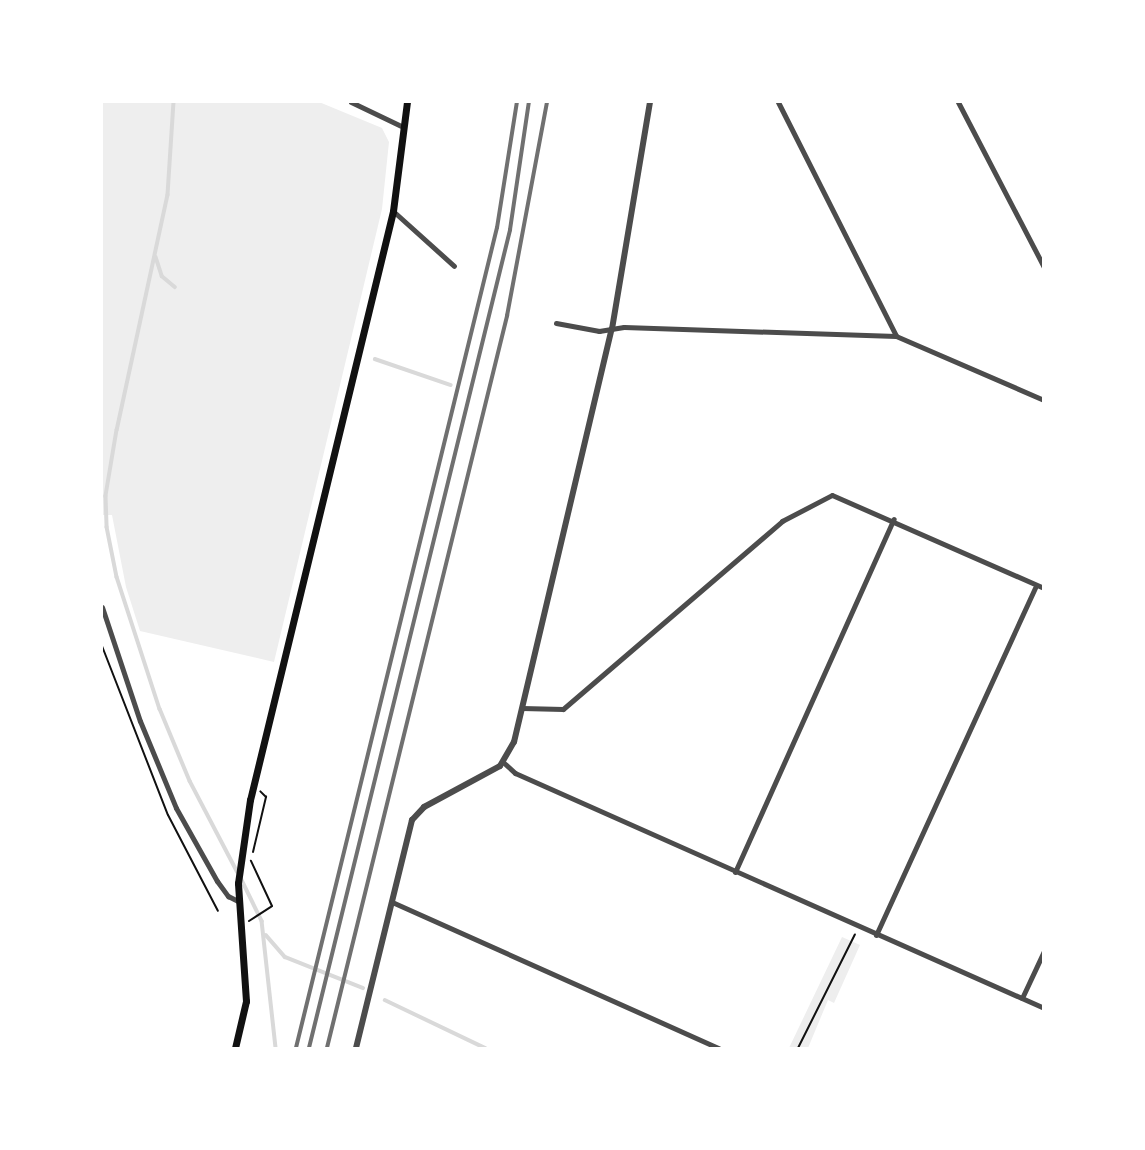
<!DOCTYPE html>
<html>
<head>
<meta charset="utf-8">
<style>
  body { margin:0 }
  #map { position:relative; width:1145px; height:1150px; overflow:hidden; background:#fff; font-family:Ubuntu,sans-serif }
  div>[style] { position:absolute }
  .green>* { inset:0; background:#eee }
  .stream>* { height:3.5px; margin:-1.75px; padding:0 1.75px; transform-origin:1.75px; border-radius:1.75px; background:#d9d9d9 }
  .path>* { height:2px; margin:-1px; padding:0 1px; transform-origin:1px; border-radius:1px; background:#111 }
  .minor>* { height:5px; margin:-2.5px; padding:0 2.5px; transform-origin:2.5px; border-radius:2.5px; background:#4c4c4c }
  .tertiary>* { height:6px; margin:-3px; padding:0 3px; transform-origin:3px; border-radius:3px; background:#4c4c4c }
  .secondary>* { height:7px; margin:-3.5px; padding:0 3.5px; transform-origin:3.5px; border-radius:3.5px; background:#111 }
  .rail>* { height:3.5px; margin:-1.75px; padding:0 1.75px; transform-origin:1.75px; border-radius:1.75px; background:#707070 }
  span { translate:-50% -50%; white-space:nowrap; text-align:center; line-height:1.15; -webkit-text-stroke:5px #fff; paint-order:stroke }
  .frame { position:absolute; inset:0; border:103px solid #fff; pointer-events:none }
</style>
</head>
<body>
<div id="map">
  <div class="green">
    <div style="clip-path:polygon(102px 102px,319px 102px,382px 128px,389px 142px,382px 209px,274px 662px,140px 631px,126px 587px,112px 515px,102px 515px)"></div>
    <div style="clip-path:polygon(842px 937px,860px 945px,834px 1003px,828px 1000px,808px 1048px,789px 1048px)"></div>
  </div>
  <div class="stream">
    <div style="left:174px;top:102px;width:93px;rotate:93.7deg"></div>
    <div style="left:168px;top:195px;width:240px;rotate:102.2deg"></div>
    <div style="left:117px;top:430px;width:67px;rotate:99.5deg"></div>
    <div style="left:106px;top:496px;width:31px;rotate:88deg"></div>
    <div style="left:107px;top:527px;width:51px;rotate:78.7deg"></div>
    <div style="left:117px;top:577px;width:139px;rotate:72deg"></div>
    <div style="left:160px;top:709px;width:78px;rotate:67.4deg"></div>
    <div style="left:190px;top:781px;width:102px;rotate:62.4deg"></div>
    <div style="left:156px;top:257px;width:20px;rotate:72deg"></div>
    <div style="left:162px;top:276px;width:17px;rotate:40deg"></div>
    <div style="left:375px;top:359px;width:80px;rotate:18.9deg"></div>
    <div style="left:241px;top:878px;width:48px;rotate:64deg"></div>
    <div style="left:262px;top:921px;width:128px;rotate:83.7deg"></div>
    <div style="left:266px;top:935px;width:29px;rotate:49deg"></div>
    <div style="left:285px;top:957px;width:84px;rotate:21.7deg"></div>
    <div style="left:385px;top:1000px;width:111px;rotate:25.6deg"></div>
  </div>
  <div class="path">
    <div style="left:102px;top:646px;width:181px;rotate:68.7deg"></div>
    <div style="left:168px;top:815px;width:108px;rotate:62.5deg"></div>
    <div style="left:253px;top:852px;width:57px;rotate:-76.7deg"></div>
    <div style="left:266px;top:797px;width:8px;rotate:-135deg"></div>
    <div style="left:249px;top:921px;width:27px;rotate:-33deg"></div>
    <div style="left:272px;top:906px;width:50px;rotate:-115deg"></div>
    <div style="left:798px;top:1048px;width:127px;rotate:-63.4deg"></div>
  </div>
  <div class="minor">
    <div style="left:351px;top:102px;width:55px;rotate:25.6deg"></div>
    <div style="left:778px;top:102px;width:262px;rotate:63.2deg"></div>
    <div style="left:958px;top:102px;width:186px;rotate:62.5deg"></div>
    <div style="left:393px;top:211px;width:82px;rotate:42deg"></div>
    <div style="left:556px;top:323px;width:44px;rotate:10.5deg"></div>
    <div style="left:599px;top:331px;width:25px;rotate:-9deg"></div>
    <div style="left:624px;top:327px;width:272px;rotate:1.9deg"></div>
    <div style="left:896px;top:336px;width:161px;rotate:23.4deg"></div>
    <div style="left:102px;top:607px;width:120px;rotate:71.6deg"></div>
    <div style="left:140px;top:721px;width:94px;rotate:67.5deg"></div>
    <div style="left:176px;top:808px;width:84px;rotate:60.7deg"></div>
    <div style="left:217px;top:881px;width:19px;rotate:54deg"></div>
    <div style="left:228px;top:896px;width:11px;rotate:27deg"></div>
    <div style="left:522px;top:708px;width:41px;rotate:1.4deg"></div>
    <div style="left:563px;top:709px;width:289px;rotate:-40.6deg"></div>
    <div style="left:782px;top:521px;width:56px;rotate:-27.5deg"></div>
    <div style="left:832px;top:495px;width:232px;rotate:23.7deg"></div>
    <div style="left:504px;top:763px;width:15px;rotate:42deg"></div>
    <div style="left:515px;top:773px;width:579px;rotate:23.95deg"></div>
    <div style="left:735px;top:872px;width:387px;rotate:-65.8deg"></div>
    <div style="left:392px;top:902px;width:358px;rotate:24.1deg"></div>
    <div style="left:876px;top:935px;width:382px;rotate:-65.4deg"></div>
    <div style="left:1022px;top:998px;width:52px;rotate:-64.9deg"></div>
  </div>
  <div class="tertiary">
    <div style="left:356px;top:1048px;width:235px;rotate:-76.2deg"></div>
    <div style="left:412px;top:820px;width:18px;rotate:-47deg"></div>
    <div style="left:424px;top:807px;width:86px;rotate:-28.3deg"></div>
    <div style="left:500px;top:766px;width:28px;rotate:-60deg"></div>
    <div style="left:514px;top:742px;width:424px;rotate:-76.7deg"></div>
    <div style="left:612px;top:329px;width:230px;rotate:-80.5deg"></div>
  </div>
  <div class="secondary">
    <div style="left:235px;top:1048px;width:48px;rotate:-76.8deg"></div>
    <div style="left:246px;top:1001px;width:118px;rotate:-93.9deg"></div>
    <div style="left:238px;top:883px;width:84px;rotate:-81.8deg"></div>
    <div style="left:250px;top:800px;width:606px;rotate:-76.35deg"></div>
    <div style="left:393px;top:211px;width:110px;rotate:-82.7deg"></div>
  </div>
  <div class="rail">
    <div style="left:296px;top:1048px;width:844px;rotate:-76.23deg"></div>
    <div style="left:497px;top:228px;width:128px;rotate:-81deg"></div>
    <div style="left:309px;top:1048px;width:842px;rotate:-76.19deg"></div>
    <div style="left:510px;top:230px;width:129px;rotate:-81.6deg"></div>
    <div style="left:327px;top:1048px;width:754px;rotate:-76.18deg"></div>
    <div style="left:507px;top:316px;width:218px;rotate:-79.4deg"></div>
  </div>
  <div class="frame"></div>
</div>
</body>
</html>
